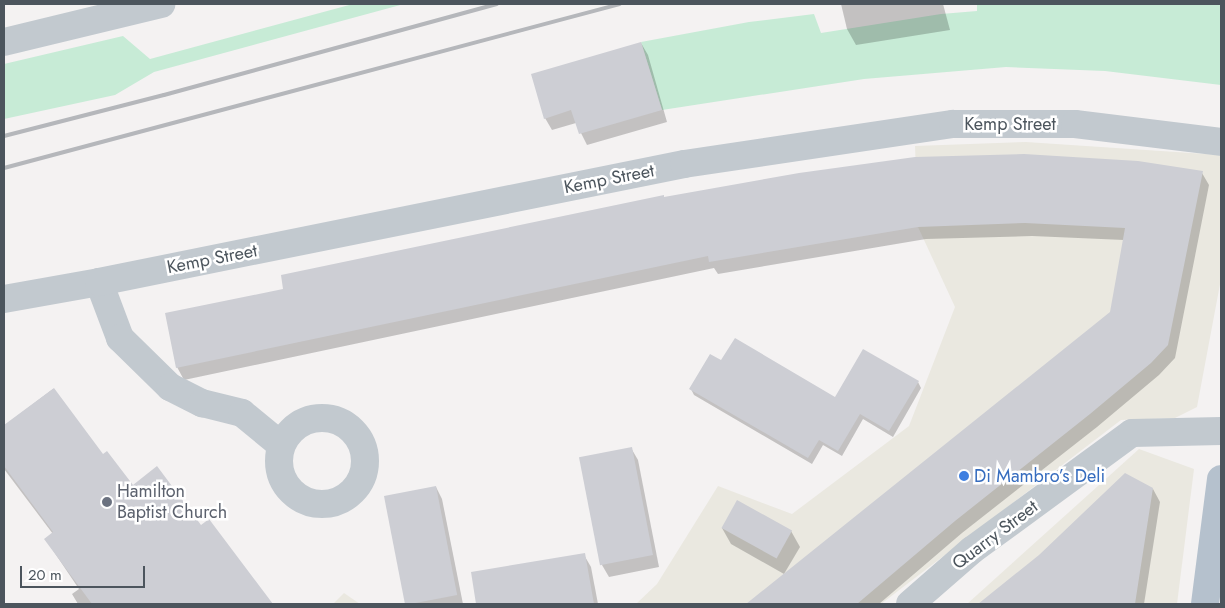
<!DOCTYPE html>
<html>
<head>
<meta charset="utf-8">
<style>
  body { margin:0 }
  #map { position:relative; width:1225px; height:608px; overflow:hidden; background:#f4f2f2; font-family:Jost,sans-serif }
  div>[style] { position:absolute }
  .commercial>* { inset:0; background:#eae8e0 }
  .green>* { inset:0; background:#c7ebd6 }
  .shadow>* { inset:0; background:#0003 }
  .building>* { inset:0; background:#cdced4; transform-origin:0 0 }
  .minor>* { height:28px; margin:-14px; padding:0 14px; transform-origin:14px; border-radius:14px; background:#c2c9cf }
  .minor>.ring { margin:-14px; padding:0; box-sizing:content-box; background:none; border:28px solid #c2c9cf; border-radius:50% }
  .tertiary>* { height:28px; margin:-14px; padding:0 14px; transform-origin:14px; border-radius:14px; background:#c2c9cf }
  .primary>* { height:28px; margin:-14px; padding:0 14px; transform-origin:14px; border-radius:14px; background:#b5c1cd }
  .rail>* { height:4px; margin:-2px; padding:0 2px; transform-origin:2px; border-radius:2px; background:#b5b7bb }
  .dots>* { width:14px; height:14px; translate:-50% -50%; box-sizing:border-box; border:2px solid #fff; border-radius:50% }
  span { translate:-50% -50%; white-space:nowrap; text-align:center; line-height:1.15; -webkit-text-stroke:5px #fff; paint-order:stroke }
  .street-label { font-size:18px; color:#4c555d }
  .shop-label { font-size:18px; color:#366cbe }
  .left { translate:0 -50%; text-align:left }
  .worship-label { font-size:18px; color:#5b616d }
  .frame { position:absolute; inset:0; border:5px solid #4c555d; pointer-events:none }
  .scale { position:absolute; left:20px; top:566px; width:125px; height:22px; box-sizing:border-box; border:2px solid #4c555d; border-top:0; padding-left:6px; font-size:15px; line-height:18px; white-space:nowrap; color:#4c555d; -webkit-text-stroke:4px #fff; paint-order:stroke }
</style>
</head>
<body>
<div id="map">
  <div class="commercial">
    <div style="clip-path:polygon(1026px 142px,1221px 155px,1221px 279px,1197px 407px,1175px 418px,1121px 420px,881px 604px,636px 604px,657px 584px,718px 486px,792px 514px,909px 426px,955px 307px,918px 227px,915px 146px)"></div>
    <div style="clip-path:polygon(1139px 449px,1194px 469px,1177px 604px,967px 604px)"></div>
    <div style="clip-path:polygon(344px 593px,360px 604px,333px 604px)"></div>
  </div>
  <div class="green">
    <div style="clip-path:polygon(353px 4px,404px 4px,154px 72px,115px 95px,4px 119px,4px 64px,123px 36px,150px 59px)"></div>
    <div style="clip-path:polygon(977px 4px,1221px 4px,1221px 85px,1105px 71px,1006px 67px,864px 79px,662px 110px,641px 42px,749px 22px,814px 14px,821px 33px,941px 14px,977px 11px)"></div>
  </div>
  <div class="shadow">
    <div style="clip-path:polygon(841px 4px,943px 4px,950px 30px,856px 45px,847px 29px)"></div>
    <div style="clip-path:polygon(641px 43px,648px 55px,667px 122px,587px 145px,576px 123px,552px 130px,545px 118px)"></div>
    <div style="clip-path:polygon(1202px 173px,1209px 185px,1175px 358px,1159px 375px,1097px 427px,962px 533px,879px 604px,748px 604px,1111px 313px,1124px 240px,1032px 236px,926px 239px,718px 274px,714px 268px,184px 380px,177px 367px,285px 289px,664px 199px)"></div>
    <div style="clip-path:polygon(722px 362px,835px 398px,918px 382px,921px 388px,893px 437px,863px 419px,842px 456px,823px 445px,812px 464px,694px 395px,691px 389px)"></div>
    <div style="clip-path:polygon(53px 389px,103px 456px,132px 486px,201px 527px,271px 604px,78px 604px,72px 594px,79px 589px,46px 540px,53px 534px,4px 469px,4px 426px)"></div>
    <div style="clip-path:polygon(631px 448px,638px 460px,659px 567px,609px 577px,602px 565px)"></div>
    <div style="clip-path:polygon(436px 487px,442px 499px,463px 604px,406px 604px,385px 497px)"></div>
    <div style="clip-path:polygon(1153px 489px,1160px 502px,1144px 604px,983px 604px,1039px 556px)"></div>
    <div style="clip-path:polygon(722px 528px,791px 531px,800px 547px,784px 574px,731px 544px)"></div>
    <div style="clip-path:polygon(584px 555px,591px 567px,598px 604px,478px 604px,472px 573px)"></div>
  </div>
  <div class="building">
    <div style="clip-path:polygon(641px 42px,662px 110px,579px 134px,571px 110px,544px 119px,531px 74px)"></div>
    <div style="clip-path:polygon(1024px 154px,1138px 161px,1203px 171px,1168px 345px,1151px 363px,1090px 414px,955px 521px,857px 604px,746px 604px,1110px 312px,1125px 228px,1025px 223px,918px 227px,709px 262px,708px 256px,176px 368px,165px 313px,283px 289px,281px 275px,664px 195px,664px 197px,799px 173px,915px 157px)"></div>
    <div style="clip-path:polygon(735px 338px,835px 397px,863px 349px,919px 381px,889px 431px,860px 414px,838px 451px,819px 440px,808px 458px,689px 389px,710px 354px,721px 360px)"></div>
    <div style="clip-path:polygon(54px 388px,103px 454px,107px 451px,133px 485px,157px 466px,201px 525px,209px 519px,273px 604px,92px 604px,44px 539px,53px 532px,4px 466px,4px 425px)"></div>
    <div style="left:632px;top:447px;width:110px;height:54px;rotate:79deg"></div>
    <div style="clip-path:polygon(1125px 473px,1153px 488px,1135px 604px,978px 604px,1039px 555px)"></div>
    <div style="left:436px;top:486px;width:111px;height:53px;rotate:79deg"></div>
    <div style="left:737px;top:500px;width:63px;height:32px;rotate:29deg"></div>
    <div style="clip-path:polygon(585px 553px,594px 604px,476px 604px,471px 572px)"></div>
  </div>
  <div class="minor">
    <div style="left:4px;top:42px;width:162px;rotate:-13.6deg"></div>
    <div style="left:99px;top:282px;width:60px;rotate:69.4deg"></div>
    <div style="left:120px;top:338px;width:70px;rotate:44.4deg"></div>
    <div style="left:170px;top:387px;width:36px;rotate:27deg"></div>
    <div style="left:202px;top:403px;width:41px;rotate:14deg"></div>
    <div style="left:242px;top:413px;width:50px;rotate:39.4deg"></div>
    <div class="ring" style="left:279px;top:418px;width:58px;height:58px"></div>
  </div>
  <div class="tertiary">
    <div style="left:4px;top:299px;width:97px;rotate:-10.1deg"></div>
    <div style="left:99px;top:282px;width:597px;rotate:-11.4deg"></div>
    <div style="left:684px;top:164px;width:272px;rotate:-8.5deg"></div>
    <div style="left:953px;top:124px;width:122px"></div>
    <div style="left:1075px;top:124px;width:147px;rotate:7deg"></div>
    <div style="left:910px;top:604px;width:82px;rotate:-41.1deg"></div>
    <div style="left:972px;top:550px;width:198px;rotate:-36.2deg"></div>
    <div style="left:1132px;top:433px;width:89px;rotate:-1.3deg"></div>
  </div>
  <div class="primary">
    <div style="left:1205px;top:604px;width:126px;rotate:-82.7deg"></div>
  </div>
  <div class="rail">
    <div style="left:4px;top:136px;width:165px;rotate:-14.4deg"></div>
    <div style="left:164px;top:95px;width:345px;rotate:-15.3deg"></div>
    <div style="left:4px;top:168px;width:637px;rotate:-14.91deg"></div>
  </div>
  <div class="dots">
    <div style="left:964px;top:476px;background:#3f7fe0"></div>
    <div style="left:107px;top:502px;background:#6b7280"></div>
  </div>
  <div class="street-label">
    <span style="left:1010px;top:124px">Kemp Street</span>
    <span style="left:609px;top:179px;rotate:-11deg">Kemp Street</span>
    <span style="left:212px;top:259px;rotate:-11deg">Kemp Street</span>
    <span style="left:995px;top:535px;rotate:-37deg">Quarry Street</span>
  </div>
  <div class="shop-label">
    <span class="left" style="left:974px;top:476px">Di Mambro’s Deli</span>
  </div>
  <div class="worship-label">
    <span class="left" style="left:117px;top:502px">Hamilton<br>Baptist Church</span>
  </div>
  <div class="frame"></div>
  <div class="scale">20 m</div>
</div>
</body>
</html>
